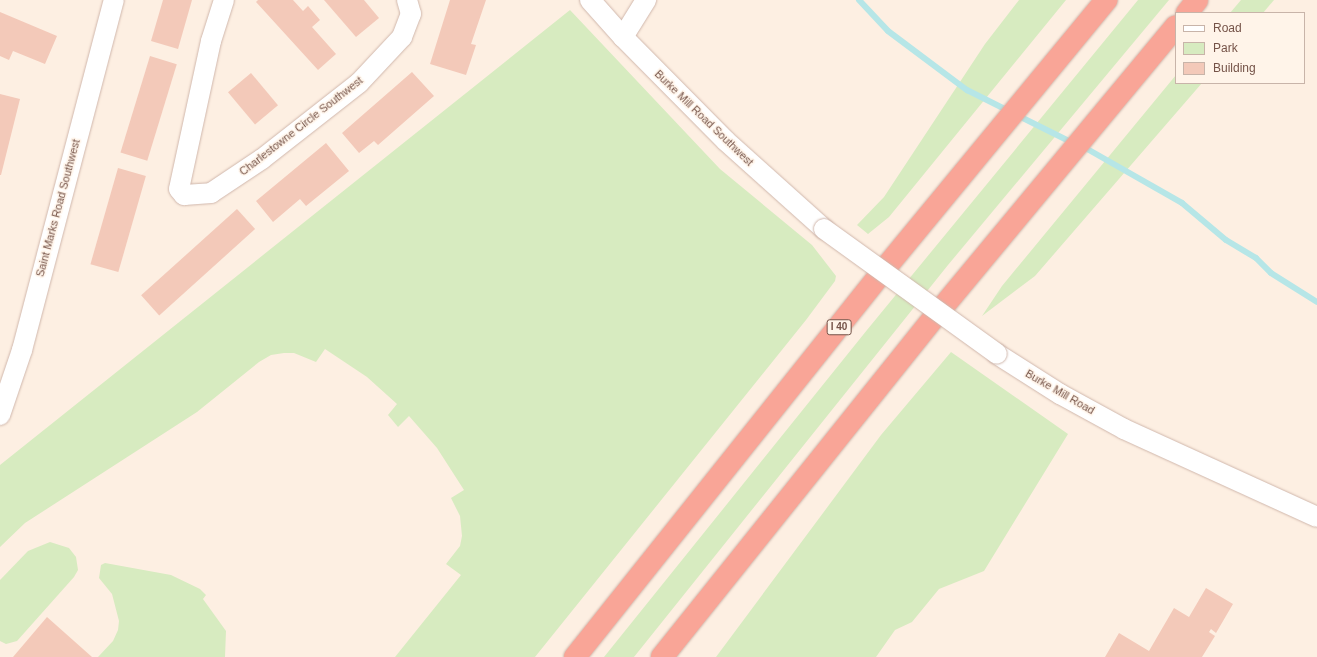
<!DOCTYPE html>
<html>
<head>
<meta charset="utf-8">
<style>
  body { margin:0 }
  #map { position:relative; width:1317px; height:657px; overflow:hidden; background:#fdefe2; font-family:Arial,sans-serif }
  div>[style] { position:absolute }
  .green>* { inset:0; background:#d7ebc0 }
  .stream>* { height:6px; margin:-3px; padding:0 3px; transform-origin:3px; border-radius:3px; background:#b6e6e7 }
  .building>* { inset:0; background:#f3c9b9; transform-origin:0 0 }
  .roads { filter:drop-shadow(0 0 1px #d0b7ac) drop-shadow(0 0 1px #d0b7ac) }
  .minor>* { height:20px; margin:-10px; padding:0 10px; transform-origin:10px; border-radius:10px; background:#fff }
  .highway>* { height:22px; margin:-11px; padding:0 11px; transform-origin:11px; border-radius:11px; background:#f9a597 }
  .bridges { filter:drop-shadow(0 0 1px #d0b7ac) drop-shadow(0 0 1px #d0b7ac) }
  .minor-bridge>* { height:20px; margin:-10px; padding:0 10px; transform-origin:10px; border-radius:10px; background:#fff }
  span { translate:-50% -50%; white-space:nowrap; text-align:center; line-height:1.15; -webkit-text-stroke:3px #fff4e9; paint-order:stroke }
  .shield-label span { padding:1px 3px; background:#fff4e9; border:1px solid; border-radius:3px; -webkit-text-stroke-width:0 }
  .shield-label { font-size:10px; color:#755348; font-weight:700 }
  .street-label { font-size:11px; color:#755348 }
  .legend { position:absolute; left:1175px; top:12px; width:130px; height:72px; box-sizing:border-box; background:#fff4e9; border:1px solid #c8b4a9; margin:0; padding:5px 7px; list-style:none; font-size:12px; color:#755348 }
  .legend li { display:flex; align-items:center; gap:8px; height:20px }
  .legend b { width:20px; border:1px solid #c8b4a9 }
</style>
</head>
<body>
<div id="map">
  <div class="green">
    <div style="clip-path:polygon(1019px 0,1066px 0,889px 217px,868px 234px,857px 225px,884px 197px,985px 44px)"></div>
    <div style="clip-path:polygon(1138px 0,1169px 0,948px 265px,634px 657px,604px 657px,867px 330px)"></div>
    <div style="clip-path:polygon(1241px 0,1274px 0,1263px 13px,1230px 13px)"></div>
    <div style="clip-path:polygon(570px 10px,720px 169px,812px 245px,836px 276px,835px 281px,806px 320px,535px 657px,395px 657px,461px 575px,446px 564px,460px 546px,462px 536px,460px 516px,451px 498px,464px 490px,437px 448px,409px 416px,398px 427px,388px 415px,397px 404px,367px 377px,325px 349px,316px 362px,294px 353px,284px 353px,271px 355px,259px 362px,197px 412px,25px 523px,0 547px,0 465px)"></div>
    <div style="clip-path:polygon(1176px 75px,1176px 83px,1202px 83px,1035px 276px,982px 316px,1002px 286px)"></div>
    <div style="clip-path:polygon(951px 352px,1068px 434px,984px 571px,939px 589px,912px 622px,895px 630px,876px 657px,716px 657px,881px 435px)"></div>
    <div style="clip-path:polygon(50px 542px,69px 548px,76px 557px,78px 570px,74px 577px,17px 641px,6px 644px,0 641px,0 580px,28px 551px)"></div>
    <div style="clip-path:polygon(105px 563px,171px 575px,200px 589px,206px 595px,203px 599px,226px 631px,225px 657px,98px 657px,113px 641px,118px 630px,119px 621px,112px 594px,99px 578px,101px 565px)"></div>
  </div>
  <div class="stream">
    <div style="left:859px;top:0;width:42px;rotate:46.9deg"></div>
    <div style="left:888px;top:31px;width:99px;rotate:36.8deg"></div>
    <div style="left:967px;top:90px;width:119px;rotate:26.6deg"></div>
    <div style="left:1082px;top:146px;width:115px;rotate:29.7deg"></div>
    <div style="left:1182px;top:203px;width:57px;rotate:40.1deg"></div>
    <div style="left:1226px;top:240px;width:35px;rotate:31deg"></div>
    <div style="left:1256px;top:258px;width:21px;rotate:45deg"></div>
    <div style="left:1271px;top:273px;width:54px;rotate:32.2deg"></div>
  </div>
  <div class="building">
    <div style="clip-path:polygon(163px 0,192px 0,178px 49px,151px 41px)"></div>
    <div style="clip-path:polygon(258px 0,293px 0,303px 11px,308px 6px,320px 20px,312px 27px,336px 54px,318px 70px,256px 2px)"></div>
    <div style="clip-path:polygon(324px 0,364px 0,379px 18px,356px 37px)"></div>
    <div style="clip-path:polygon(450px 0,486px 0,471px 44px,476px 45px,466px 75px,430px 64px)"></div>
    <div style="clip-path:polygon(0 12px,57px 36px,45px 64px,13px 51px,9px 60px,0 56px)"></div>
    <div style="left:150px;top:56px;width:28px;height:101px;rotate:17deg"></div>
    <div style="clip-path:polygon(412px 72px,434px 96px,378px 145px,374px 141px,359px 153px,342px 133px)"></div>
    <div style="left:251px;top:73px;width:42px;height:30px;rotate:50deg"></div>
    <div style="clip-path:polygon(0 94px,20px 99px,1px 175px,0 175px)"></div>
    <div style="clip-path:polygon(326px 143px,349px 171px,306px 206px,300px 199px,273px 222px,256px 201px)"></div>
    <div style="left:118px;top:168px;width:29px;height:100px;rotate:16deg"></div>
    <div style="left:237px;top:209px;width:27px;height:129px;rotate:48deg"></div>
    <div style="clip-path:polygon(1206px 588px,1233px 604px,1216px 633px,1211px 629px,1209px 632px,1215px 636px,1202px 657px,1105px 657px,1119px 633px,1149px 651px,1174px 608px,1189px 617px)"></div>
    <div style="clip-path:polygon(47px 617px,92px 657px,13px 657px)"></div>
  </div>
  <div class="roads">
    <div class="minor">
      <div style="left:224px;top:0;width:43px;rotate:107.6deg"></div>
      <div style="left:211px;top:41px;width:151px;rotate:102.2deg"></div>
      <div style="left:179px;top:189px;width:8px;rotate:50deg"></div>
      <div style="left:184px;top:195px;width:27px;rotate:-4deg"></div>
      <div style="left:211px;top:193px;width:61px;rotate:-33.7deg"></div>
      <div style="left:262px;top:159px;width:123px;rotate:-38.1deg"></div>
      <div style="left:359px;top:83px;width:63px;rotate:-46.9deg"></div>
      <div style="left:402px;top:37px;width:25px;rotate:-69deg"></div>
      <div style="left:411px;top:14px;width:15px;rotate:-106deg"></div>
      <div style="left:590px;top:0;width:50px;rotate:48.3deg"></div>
      <div style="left:623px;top:37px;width:146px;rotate:45.3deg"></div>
      <div style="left:726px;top:141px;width:132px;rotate:41.9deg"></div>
      <div style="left:623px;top:37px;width:44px;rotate:-58.1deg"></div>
      <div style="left:997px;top:354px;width:75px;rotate:32.4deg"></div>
      <div style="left:1060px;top:394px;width:73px;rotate:28.7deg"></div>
      <div style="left:1124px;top:429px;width:212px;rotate:24.5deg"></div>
      <div style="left:0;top:415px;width:69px;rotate:-71.3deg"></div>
      <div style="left:22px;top:350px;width:362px;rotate:-75.3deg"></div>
    </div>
    <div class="highway">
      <div style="left:1187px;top:13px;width:16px;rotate:-52deg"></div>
      <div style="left:575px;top:657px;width:500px;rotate:-51.41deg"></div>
      <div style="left:887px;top:266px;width:345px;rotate:-50.5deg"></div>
      <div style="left:662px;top:657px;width:447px;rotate:-51.3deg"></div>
      <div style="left:942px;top:308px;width:366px;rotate:-50.3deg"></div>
    </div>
  </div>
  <div class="bridges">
    <div class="minor-bridge">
      <div style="left:824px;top:229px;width:213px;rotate:35.8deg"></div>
    </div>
  </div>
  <div class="shield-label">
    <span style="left:839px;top:327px">I 40</span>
  </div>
  <div class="street-label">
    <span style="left:704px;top:118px;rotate:44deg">Burke Mill Road Southwest</span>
    <span style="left:301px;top:126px;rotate:-38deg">Charlestowne Circle Southwest</span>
    <span style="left:58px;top:208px;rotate:-75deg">Saint Marks Road Southwest</span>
    <span style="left:1060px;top:392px;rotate:30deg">Burke Mill Road</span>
  </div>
  <ul class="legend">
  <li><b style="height:5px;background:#fff"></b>Road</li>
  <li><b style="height:11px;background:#d7ebc0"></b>Park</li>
  <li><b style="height:11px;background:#f3c9b9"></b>Building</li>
  </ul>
</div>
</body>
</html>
